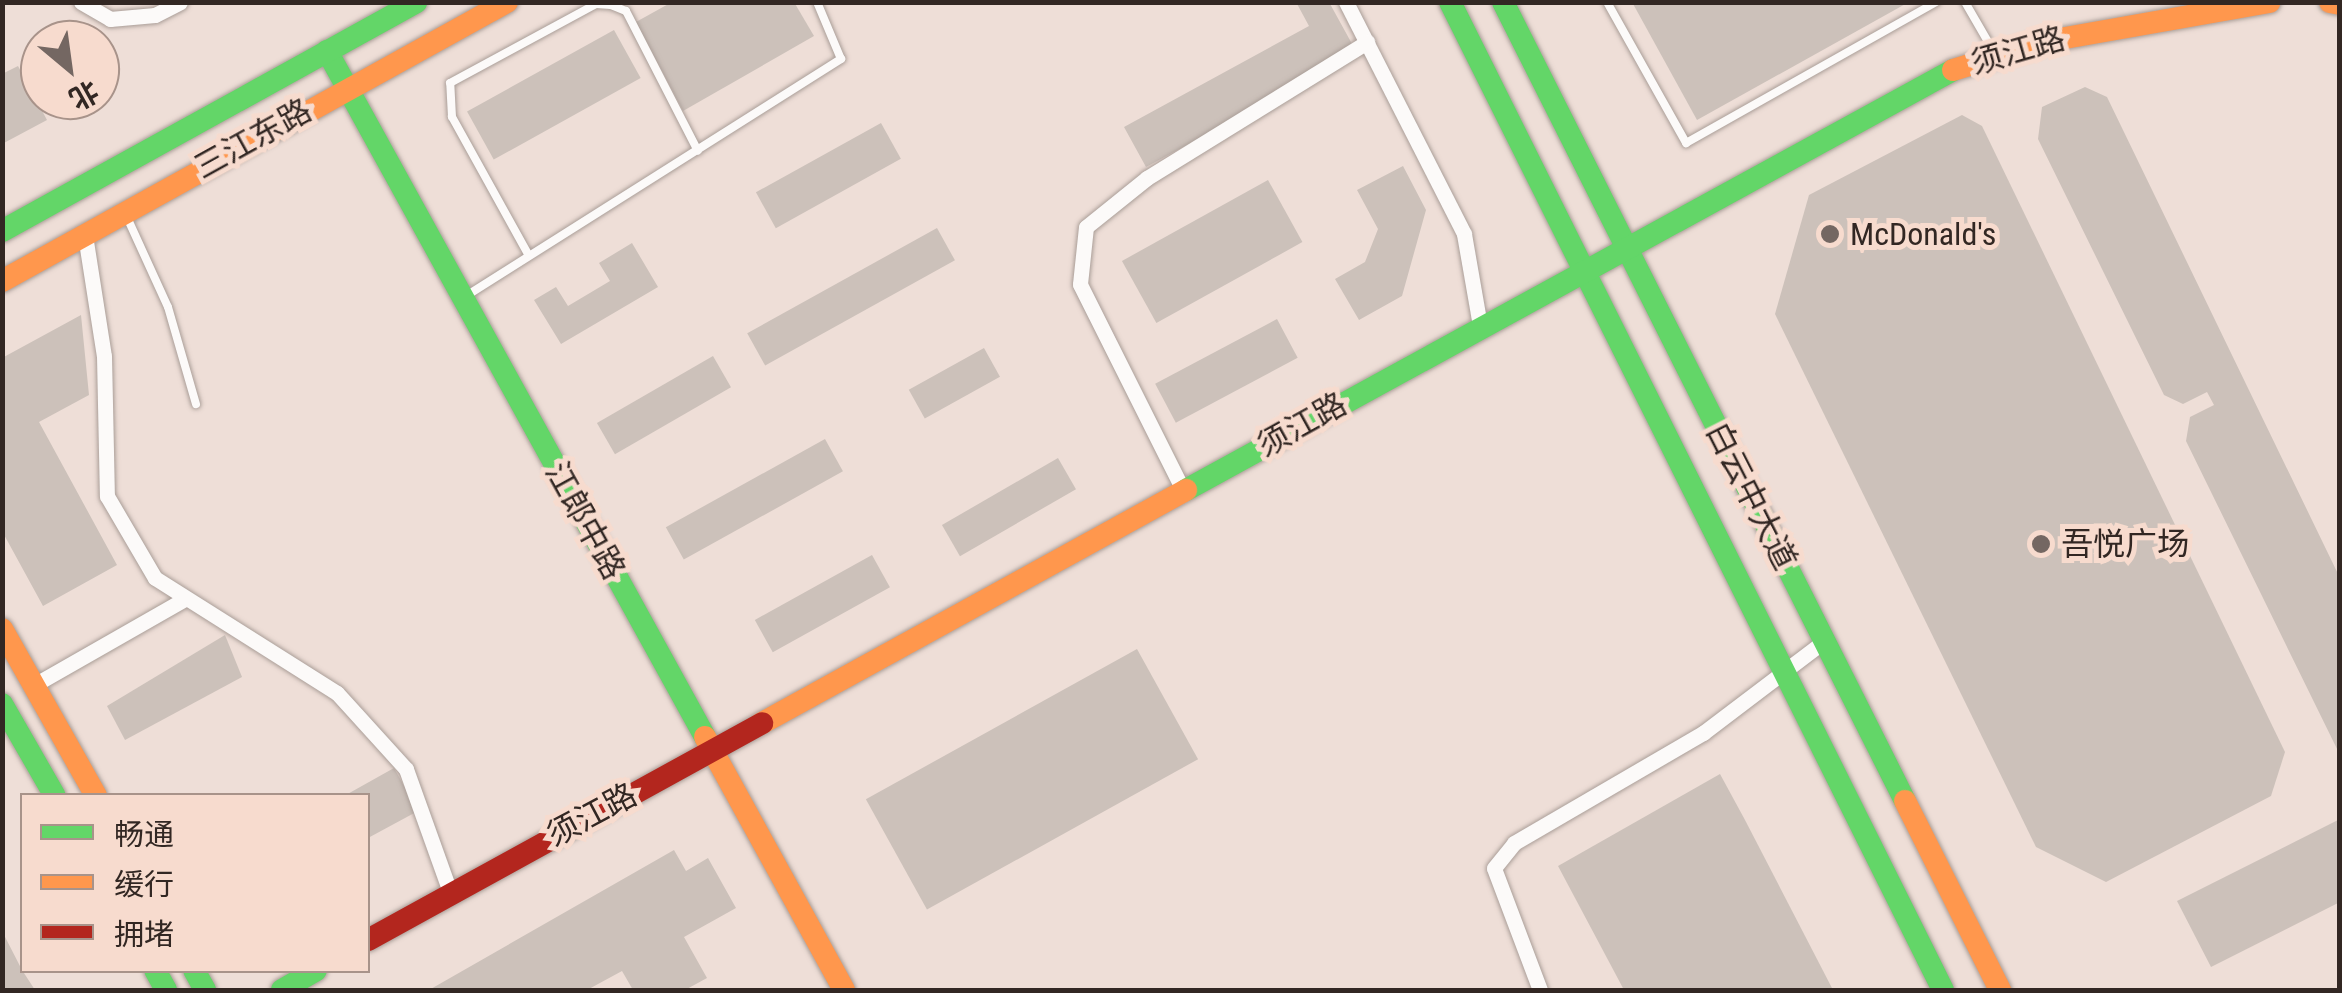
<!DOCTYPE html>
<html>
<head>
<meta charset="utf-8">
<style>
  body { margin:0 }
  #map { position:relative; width:2342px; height:993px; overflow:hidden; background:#eeded7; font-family:"Roboto Condensed","Noto Sans SC",sans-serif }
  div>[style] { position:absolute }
  .building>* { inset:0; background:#ccc1ba; transform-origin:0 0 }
  .roads { filter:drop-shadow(0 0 2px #aa9e98) drop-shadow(0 0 2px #aa9e98) }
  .lane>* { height:8px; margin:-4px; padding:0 4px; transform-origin:4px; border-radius:4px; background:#fcfaf9 }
  .street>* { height:15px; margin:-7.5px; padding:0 7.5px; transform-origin:7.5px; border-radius:7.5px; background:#fcfaf9 }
  .fast>* { height:22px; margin:-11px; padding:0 11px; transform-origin:11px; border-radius:11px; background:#63d668 }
  .slow>* { height:22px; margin:-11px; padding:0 11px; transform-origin:11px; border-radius:11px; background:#ff974d }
  .jam>* { height:22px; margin:-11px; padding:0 11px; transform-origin:11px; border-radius:11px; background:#b3261e }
  .dots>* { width:28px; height:28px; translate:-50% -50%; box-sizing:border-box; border:5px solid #f7dbce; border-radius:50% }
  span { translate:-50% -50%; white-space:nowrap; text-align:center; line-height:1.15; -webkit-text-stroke:10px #f7dbce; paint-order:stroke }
  .street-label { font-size:32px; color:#322723 }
  .poi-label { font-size:32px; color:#322723 }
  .left { translate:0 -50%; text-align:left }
  .frame { position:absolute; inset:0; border:5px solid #322723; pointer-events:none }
  .legend { position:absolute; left:20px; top:793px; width:350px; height:180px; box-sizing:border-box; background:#f7dbce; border:2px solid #a8938a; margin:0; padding:12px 18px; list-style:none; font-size:30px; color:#322723 }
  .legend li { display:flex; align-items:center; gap:20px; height:50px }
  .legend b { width:50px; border:2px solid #a8938a }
  .north { position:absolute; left:20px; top:20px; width:100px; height:100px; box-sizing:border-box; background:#f7dbce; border:2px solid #a8938a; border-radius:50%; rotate:151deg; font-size:28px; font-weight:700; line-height:40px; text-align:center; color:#322723 }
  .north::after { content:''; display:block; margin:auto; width:35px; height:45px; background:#746762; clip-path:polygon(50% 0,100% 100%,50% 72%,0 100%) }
</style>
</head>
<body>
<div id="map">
  <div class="building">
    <div style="clip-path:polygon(672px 2px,794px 2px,814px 36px,683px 111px,636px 22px)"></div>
    <div style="clip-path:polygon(1296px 2px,1329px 2px,1357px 53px,1146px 167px,1124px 127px,1309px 26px)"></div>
    <div style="clip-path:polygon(1632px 2px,1909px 2px,1697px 120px)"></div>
    <div style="left:614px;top:30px;width:55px;height:168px;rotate:61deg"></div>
    <div style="clip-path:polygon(18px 66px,47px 120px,2px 144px,2px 74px)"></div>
    <div style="clip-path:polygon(2085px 87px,2107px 97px,2340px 578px,2340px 755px,2186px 441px,2190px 417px,2214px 405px,2207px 392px,2183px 404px,2164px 395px,2038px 139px,2042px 107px)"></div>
    <div style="clip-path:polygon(1962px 115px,1982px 126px,2285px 752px,2271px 796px,2106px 882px,2036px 847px,1775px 314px,1809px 195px)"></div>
    <div style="left:881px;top:123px;width:41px;height:143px;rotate:61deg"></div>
    <div style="clip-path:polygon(1403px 166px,1426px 210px,1402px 296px,1359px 320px,1335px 279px,1365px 262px,1378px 229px,1357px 190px)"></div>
    <div style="left:1268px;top:180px;width:71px;height:167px;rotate:61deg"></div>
    <div style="left:937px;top:228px;width:37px;height:217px;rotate:61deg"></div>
    <div style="clip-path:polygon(632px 243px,658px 287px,561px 344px,534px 300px,556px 287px,568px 306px,610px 281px,599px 263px)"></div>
    <div style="clip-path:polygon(81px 315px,89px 395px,39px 422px,117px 565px,43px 606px,2px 531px,2px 358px)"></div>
    <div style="left:1277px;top:319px;width:44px;height:138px;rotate:62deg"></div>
    <div style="left:984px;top:348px;width:33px;height:86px;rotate:61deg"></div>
    <div style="left:713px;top:356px;width:36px;height:134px;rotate:60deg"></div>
    <div style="left:825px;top:439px;width:37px;height:182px;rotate:61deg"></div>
    <div style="left:1058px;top:458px;width:36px;height:134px;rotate:60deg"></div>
    <div style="left:872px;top:555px;width:37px;height:134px;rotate:61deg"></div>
    <div style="clip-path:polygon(225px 635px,242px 677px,125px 740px,107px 706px)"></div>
    <div style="left:1137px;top:649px;width:126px;height:310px;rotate:61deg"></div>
    <div style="clip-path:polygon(394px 768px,418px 811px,368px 838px,368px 796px,344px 796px)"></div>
    <div style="clip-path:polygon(1720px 774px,1745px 820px,1833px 990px,1624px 990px,1558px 866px)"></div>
    <div style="clip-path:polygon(2340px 819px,2340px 902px,2211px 967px,2177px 901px)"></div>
    <div style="clip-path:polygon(674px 850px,686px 871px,708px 858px,736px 908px,684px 937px,707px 978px,685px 990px,633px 990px,622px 971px,587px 990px,429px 990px)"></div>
    <div style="clip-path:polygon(2px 931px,22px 970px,35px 990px,2px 990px)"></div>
  </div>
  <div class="roads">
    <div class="lane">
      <div style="left:1607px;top:2px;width:162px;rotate:60.7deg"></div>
      <div style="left:1686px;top:143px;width:287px;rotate:-29.4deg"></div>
      <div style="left:1965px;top:2px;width:58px;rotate:59.9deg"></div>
      <div style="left:126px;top:215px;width:101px;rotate:65.5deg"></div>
      <div style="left:168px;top:307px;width:101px;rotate:73.9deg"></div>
      <div style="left:528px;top:254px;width:157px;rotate:-119deg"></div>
      <div style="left:452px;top:117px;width:34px;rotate:-93deg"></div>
      <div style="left:450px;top:83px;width:166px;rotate:-28.4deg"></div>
      <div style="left:596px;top:4px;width:15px;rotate:4deg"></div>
      <div style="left:611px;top:5px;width:16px;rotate:22deg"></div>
      <div style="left:626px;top:11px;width:157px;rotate:62.8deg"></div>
      <div style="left:466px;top:296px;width:444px;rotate:-32.3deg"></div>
      <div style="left:841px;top:59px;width:62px;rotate:-112.8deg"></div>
    </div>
    <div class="street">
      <div style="left:81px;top:2px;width:34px;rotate:30deg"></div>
      <div style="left:110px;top:19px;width:45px;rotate:-5.1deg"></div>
      <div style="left:155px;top:15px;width:28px;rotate:-27deg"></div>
      <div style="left:1346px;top:2px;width:260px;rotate:63deg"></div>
      <div style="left:1464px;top:234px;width:93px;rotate:80.1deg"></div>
      <div style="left:85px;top:235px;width:122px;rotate:81.1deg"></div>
      <div style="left:104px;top:356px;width:140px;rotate:88.8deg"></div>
      <div style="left:107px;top:496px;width:95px;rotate:59.7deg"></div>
      <div style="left:155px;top:578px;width:215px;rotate:32.3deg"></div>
      <div style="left:337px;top:693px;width:103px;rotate:47.8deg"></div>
      <div style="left:406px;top:769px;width:131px;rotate:70.3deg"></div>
      <div style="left:1183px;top:490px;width:230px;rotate:-116.6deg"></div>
      <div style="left:1080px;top:284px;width:57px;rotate:-84deg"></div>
      <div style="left:1086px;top:227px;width:78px;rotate:-38.8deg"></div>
      <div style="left:1147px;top:178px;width:259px;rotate:-31.7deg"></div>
      <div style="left:34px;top:685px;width:172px;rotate:-29.7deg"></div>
      <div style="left:1540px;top:990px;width:130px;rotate:-110.7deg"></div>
      <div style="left:1494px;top:868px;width:32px;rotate:-51deg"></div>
      <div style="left:1514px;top:843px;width:219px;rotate:-30.2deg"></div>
      <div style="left:1703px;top:733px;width:152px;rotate:-37.2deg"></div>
    </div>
    <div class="fast">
      <div style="left:1450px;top:2px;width:1104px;rotate:63.48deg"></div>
      <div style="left:1503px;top:2px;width:894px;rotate:63.29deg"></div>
      <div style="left:327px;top:51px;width:783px;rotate:61.14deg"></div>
      <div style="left:2px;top:231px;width:473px;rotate:-28.9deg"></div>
      <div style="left:1186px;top:490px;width:874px;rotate:-28.7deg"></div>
      <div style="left:2px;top:704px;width:106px;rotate:60.1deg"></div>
      <div style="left:155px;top:970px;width:23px;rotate:61deg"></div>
      <div style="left:194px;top:970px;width:23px;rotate:61deg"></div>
      <div style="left:282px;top:990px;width:39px;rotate:-30deg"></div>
    </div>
    <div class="slow">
      <div style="left:2330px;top:2px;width:10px;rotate:11deg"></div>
      <div style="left:1953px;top:70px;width:99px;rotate:-17deg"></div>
      <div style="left:2048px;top:41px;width:225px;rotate:-10deg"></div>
      <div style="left:2px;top:281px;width:577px;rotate:-28.92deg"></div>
      <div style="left:2px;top:629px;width:192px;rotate:60.6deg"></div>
      <div style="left:762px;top:723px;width:484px;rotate:-28.8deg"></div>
      <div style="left:705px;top:737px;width:289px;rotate:61.2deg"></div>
      <div style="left:1905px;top:801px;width:212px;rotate:63.3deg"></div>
    </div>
    <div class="jam">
      <div style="left:368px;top:940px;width:450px;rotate:-28.8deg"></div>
    </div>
  </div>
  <div class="dots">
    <div style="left:1830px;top:234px;background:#746762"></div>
    <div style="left:2041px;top:544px;background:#746762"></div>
  </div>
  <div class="street-label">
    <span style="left:2018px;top:51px;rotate:-16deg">须江路</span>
    <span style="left:253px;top:139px;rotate:-29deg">三江东路</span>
    <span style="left:1302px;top:425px;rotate:-29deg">须江路</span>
    <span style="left:1751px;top:496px;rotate:63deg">白云中大道</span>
    <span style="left:585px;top:521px;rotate:61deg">江郎中路</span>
    <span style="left:592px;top:815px;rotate:-28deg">须江路</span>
  </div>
  <div class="poi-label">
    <span class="left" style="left:1850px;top:234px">McDonald's</span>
    <span class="left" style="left:2061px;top:544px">吾悦广场</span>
  </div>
  <div class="frame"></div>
  <ul class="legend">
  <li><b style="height:12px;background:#63d668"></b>畅通</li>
  <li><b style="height:12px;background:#ff974d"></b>缓行</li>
  <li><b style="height:12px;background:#b3261e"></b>拥堵</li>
  </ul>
  <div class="north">北</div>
</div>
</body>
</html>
